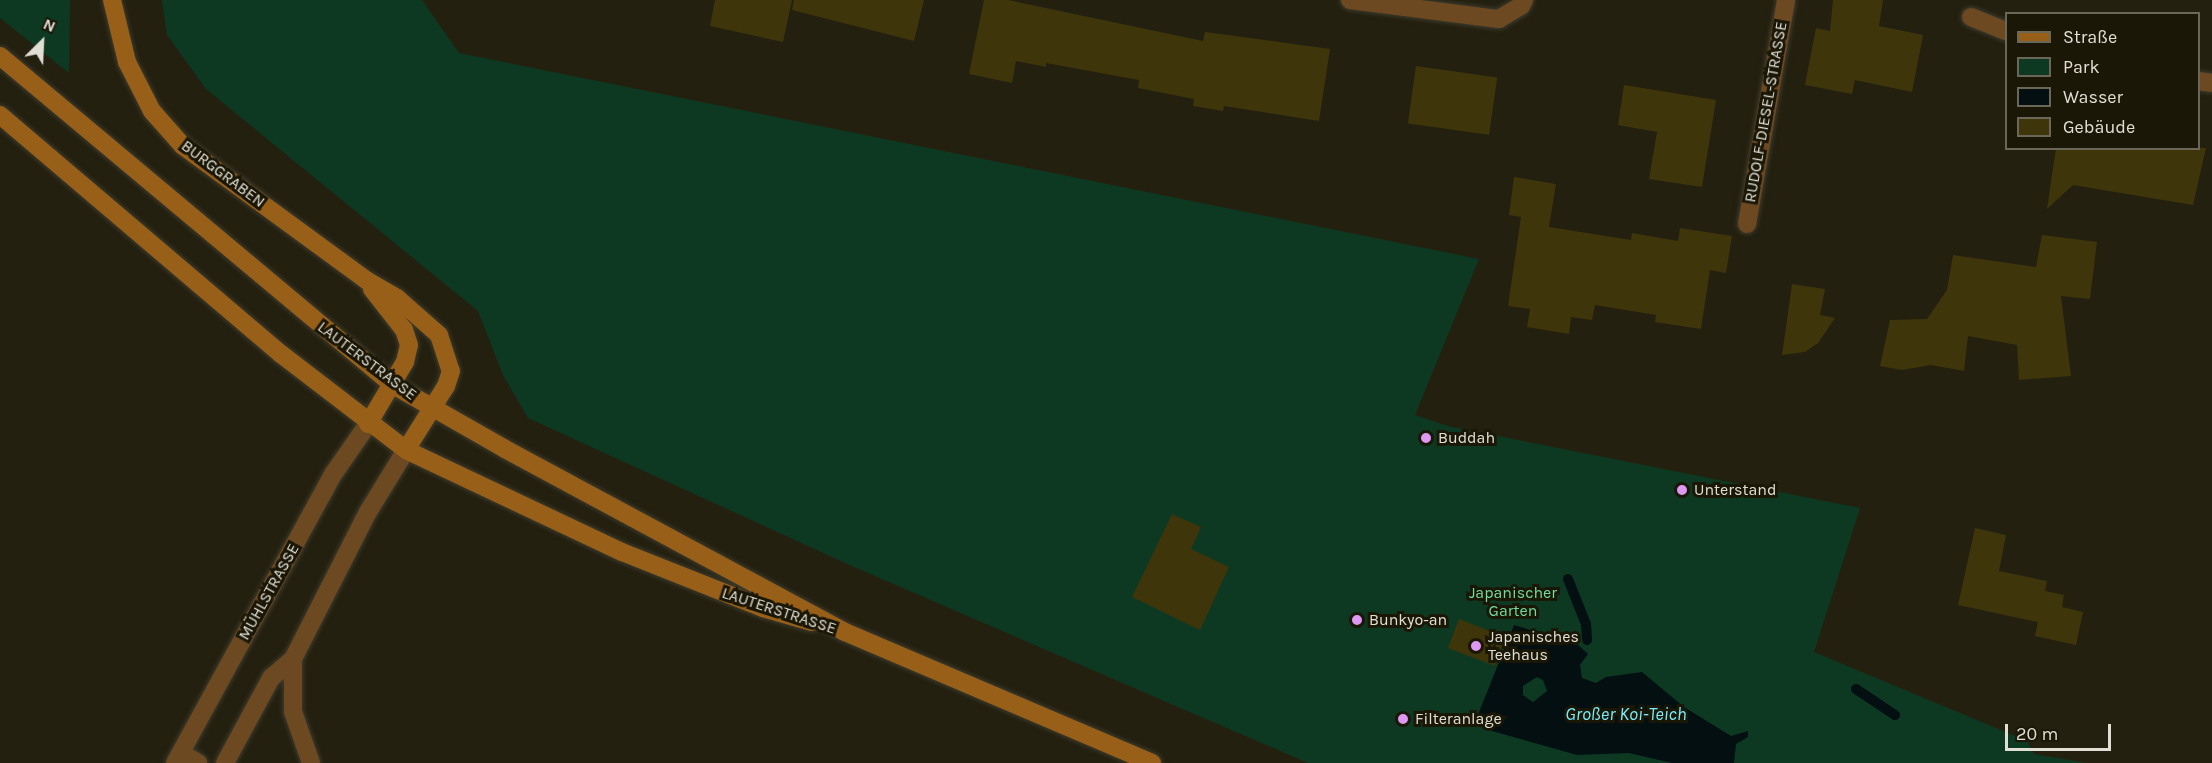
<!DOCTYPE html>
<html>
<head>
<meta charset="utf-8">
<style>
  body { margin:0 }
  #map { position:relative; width:2212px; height:763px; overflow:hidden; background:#242010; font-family:Karla,sans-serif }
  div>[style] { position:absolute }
  .green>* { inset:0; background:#0d3922 }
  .water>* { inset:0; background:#030f11 }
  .stream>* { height:10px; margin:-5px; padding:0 5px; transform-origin:5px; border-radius:5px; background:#030f11 }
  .building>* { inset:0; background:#3f350a; transform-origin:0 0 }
  .roads { filter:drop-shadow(0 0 2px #3e3b2c) drop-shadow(0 0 2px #3e3b2c) }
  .street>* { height:18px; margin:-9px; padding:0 9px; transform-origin:9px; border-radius:9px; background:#6d4922 }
  .secondary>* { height:18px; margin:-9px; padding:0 9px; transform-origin:9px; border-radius:9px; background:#985f18 }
  .dots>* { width:16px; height:16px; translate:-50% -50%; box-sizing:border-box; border:3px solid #1a1707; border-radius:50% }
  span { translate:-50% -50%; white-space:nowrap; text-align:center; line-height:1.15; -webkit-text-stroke:6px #1a1707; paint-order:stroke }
  .street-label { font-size:16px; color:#e1dfd5 }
  .poi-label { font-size:16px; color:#e1dfd5 }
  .left { translate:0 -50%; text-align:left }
  .park-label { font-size:16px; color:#72db9e }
  .water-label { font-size:18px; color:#7bebfd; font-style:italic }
  .legend { position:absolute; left:2005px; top:12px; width:195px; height:138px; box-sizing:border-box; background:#1a1707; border:2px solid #6a6759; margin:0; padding:8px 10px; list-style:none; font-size:18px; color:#e1dfd5 }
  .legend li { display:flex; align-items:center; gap:12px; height:30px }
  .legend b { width:30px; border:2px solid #6a6759 }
  .north { position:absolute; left:12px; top:12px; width:60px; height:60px; -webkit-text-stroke:4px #1a1707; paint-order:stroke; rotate:24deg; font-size:16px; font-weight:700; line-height:24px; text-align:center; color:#e1dfd5 }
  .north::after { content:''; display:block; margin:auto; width:21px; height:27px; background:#e1dfd5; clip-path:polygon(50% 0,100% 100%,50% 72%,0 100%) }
  .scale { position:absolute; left:2005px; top:724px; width:106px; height:27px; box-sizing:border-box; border:3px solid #e1dfd5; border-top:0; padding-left:8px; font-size:18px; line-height:21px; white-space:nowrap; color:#e1dfd5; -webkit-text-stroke:4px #1a1707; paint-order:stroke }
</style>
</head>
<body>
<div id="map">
  <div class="green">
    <div style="clip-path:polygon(0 0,70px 0,69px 73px,0 18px)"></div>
    <div style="clip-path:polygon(162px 0,422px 0,459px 53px,1479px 259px,1415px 415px,1448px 426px,1860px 508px,1814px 652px,2027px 741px,2034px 754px,2087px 763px,1308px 763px,854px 567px,528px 418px,503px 375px,478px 311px,206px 89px,167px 35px)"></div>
  </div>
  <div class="water">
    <div style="clip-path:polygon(evenodd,1514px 625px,1576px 643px,1588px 654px,1580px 665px,1582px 678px,1596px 683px,1606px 677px,1642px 672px,1684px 707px,1731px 736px,1748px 731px,1748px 737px,1736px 744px,1734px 763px,1672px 763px,1629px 753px,1577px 755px,1492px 731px,1477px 717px,1514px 625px,1537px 677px,1543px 680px,1547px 691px,1533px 702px,1523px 695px,1523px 686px,1537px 677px)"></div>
  </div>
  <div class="stream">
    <div style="left:1568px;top:579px;width:48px;rotate:68.2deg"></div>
    <div style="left:1586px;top:624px;width:16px;rotate:86deg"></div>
    <div style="left:1856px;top:689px;width:47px;rotate:33.7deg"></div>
  </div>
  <div class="building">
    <div style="clip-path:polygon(715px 0,792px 0,783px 42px,710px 26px)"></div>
    <div style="clip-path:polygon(794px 0,924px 0,914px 41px,792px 10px)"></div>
    <div style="clip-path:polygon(984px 0,1008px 0,1203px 41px,1205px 32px,1330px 49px,1319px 121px,1224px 106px,1223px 111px,1193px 106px,1194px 99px,1138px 88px,1139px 80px,1046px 63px,1046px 67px,1016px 61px,1012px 83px,969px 74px)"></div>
    <div style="clip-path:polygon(1833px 0,1883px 0,1879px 26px,1923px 35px,1912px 92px,1855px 80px,1852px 94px,1805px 85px,1816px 28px,1830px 31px)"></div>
    <div style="left:1416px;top:66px;width:82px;height:58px;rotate:8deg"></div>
    <div style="clip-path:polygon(1624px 85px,1716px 100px,1702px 187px,1649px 179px,1657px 132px,1618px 125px)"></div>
    <div style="clip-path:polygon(2056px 148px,2206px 148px,2193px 205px,2073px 185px,2047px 209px)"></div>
    <div style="clip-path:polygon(1514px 177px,1556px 184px,1549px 227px,1631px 240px,1632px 233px,1678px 241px,1680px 228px,1732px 236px,1726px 273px,1710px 270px,1701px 329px,1655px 322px,1656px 315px,1595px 305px,1592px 320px,1571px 317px,1569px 334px,1527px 327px,1530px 309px,1508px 306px,1521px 217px,1509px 215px)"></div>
    <div style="clip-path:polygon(2042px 235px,2097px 242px,2090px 299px,2061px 296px,2071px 376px,2019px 380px,2017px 345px,1968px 336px,1964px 371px,1931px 365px,1902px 370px,1880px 366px,1890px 320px,1927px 319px,1947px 290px,1953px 255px,2036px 267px)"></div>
    <div style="clip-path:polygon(1792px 284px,1825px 289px,1820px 315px,1835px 318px,1818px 343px,1805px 352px,1782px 355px)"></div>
    <div style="clip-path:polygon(1172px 514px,1201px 527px,1191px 549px,1229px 567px,1200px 630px,1132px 597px)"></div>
    <div style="clip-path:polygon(1975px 528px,2006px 535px,1999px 571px,2047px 581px,2045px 591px,2064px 595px,2062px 607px,2083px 612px,2076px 645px,2035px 636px,2038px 622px,1958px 605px)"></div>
    <div style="left:1459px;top:619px;width:50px;height:31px;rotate:21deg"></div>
  </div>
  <div class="roads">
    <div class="street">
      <div style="left:1350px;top:0;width:150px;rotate:7.3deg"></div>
      <div style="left:1499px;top:19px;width:26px;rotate:-31deg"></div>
      <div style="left:1521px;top:6px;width:7px;rotate:-63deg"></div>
      <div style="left:1971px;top:17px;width:38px;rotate:22deg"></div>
      <div style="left:2198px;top:81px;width:14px;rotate:8deg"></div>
      <div style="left:1747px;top:224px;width:227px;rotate:-80.1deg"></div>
      <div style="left:181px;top:753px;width:20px;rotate:30deg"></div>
      <div style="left:175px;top:763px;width:331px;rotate:-61.3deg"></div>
      <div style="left:334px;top:473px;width:60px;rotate:-55.2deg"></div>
      <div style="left:225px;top:763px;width:97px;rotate:-61.6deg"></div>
      <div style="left:271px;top:678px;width:29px;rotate:-41deg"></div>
      <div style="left:311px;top:763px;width:54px;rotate:-109.4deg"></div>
      <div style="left:293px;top:712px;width:53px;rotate:-90deg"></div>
      <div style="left:293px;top:659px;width:165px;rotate:-63deg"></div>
      <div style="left:368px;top:512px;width:73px;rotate:-58.5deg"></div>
    </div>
    <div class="secondary">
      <div style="left:112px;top:0;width:64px;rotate:76.4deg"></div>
      <div style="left:127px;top:62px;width:55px;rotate:63deg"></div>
      <div style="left:152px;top:111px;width:47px;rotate:48.5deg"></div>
      <div style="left:183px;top:146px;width:227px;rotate:36.2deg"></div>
      <div style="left:366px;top:280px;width:36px;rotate:30deg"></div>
      <div style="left:397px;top:298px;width:56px;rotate:41.4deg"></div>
      <div style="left:439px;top:335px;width:38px;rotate:72deg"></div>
      <div style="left:451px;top:371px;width:16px;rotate:108deg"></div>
      <div style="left:446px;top:386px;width:75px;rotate:122deg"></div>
      <div style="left:0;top:56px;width:513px;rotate:39.93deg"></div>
      <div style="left:393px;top:385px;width:129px;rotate:29.7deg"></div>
      <div style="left:505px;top:449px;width:386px;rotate:28.3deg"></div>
      <div style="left:845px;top:632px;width:334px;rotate:23.1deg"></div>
      <div style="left:0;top:115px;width:369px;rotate:40.4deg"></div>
      <div style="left:281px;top:354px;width:158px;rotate:37.5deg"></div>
      <div style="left:406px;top:450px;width:239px;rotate:25.3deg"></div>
      <div style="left:622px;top:552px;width:152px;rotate:21.7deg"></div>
      <div style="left:763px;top:608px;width:51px;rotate:15.9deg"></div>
      <div style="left:368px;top:424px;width:72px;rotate:-59.2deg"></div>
      <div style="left:405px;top:362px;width:17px;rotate:-77deg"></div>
      <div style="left:409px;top:345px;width:16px;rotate:-108deg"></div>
      <div style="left:404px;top:330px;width:52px;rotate:-128deg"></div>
    </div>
  </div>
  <div class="dots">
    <div style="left:1426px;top:438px;background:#df98f2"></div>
    <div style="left:1682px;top:490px;background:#df98f2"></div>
    <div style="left:1357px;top:620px;background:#df98f2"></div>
    <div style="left:1476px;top:646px;background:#df98f2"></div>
    <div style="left:1403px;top:719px;background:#df98f2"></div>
  </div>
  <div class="street-label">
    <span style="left:1766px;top:112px;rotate:-80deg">RUDOLF-DIESEL-STRASSE</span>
    <span style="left:223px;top:174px;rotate:37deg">BURGGRABEN</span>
    <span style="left:367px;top:361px;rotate:37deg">LAUTERSTRASSE</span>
    <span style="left:269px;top:592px;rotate:-61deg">MÜHLSTRASSE</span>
    <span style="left:779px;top:611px;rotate:18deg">LAUTERSTRASSE</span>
  </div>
  <div class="poi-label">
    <span class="left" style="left:1438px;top:438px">Buddah</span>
    <span class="left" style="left:1694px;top:490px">Unterstand</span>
    <span class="left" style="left:1369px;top:620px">Bunkyo-an</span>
    <span class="left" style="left:1488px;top:646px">Japanisches<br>Teehaus</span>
    <span class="left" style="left:1415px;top:719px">Filteranlage</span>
  </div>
  <div class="park-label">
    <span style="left:1513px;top:602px">Japanischer<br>Garten</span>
  </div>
  <div class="water-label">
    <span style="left:1626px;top:714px">Großer Koi-Teich</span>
  </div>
  <ul class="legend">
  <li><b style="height:8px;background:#985f18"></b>Straße</li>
  <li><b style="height:16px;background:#0d3922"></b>Park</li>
  <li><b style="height:16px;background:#030f11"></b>Wasser</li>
  <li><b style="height:16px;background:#3f350a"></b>Gebäude</li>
  </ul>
  <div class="north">N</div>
  <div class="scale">20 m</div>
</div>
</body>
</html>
